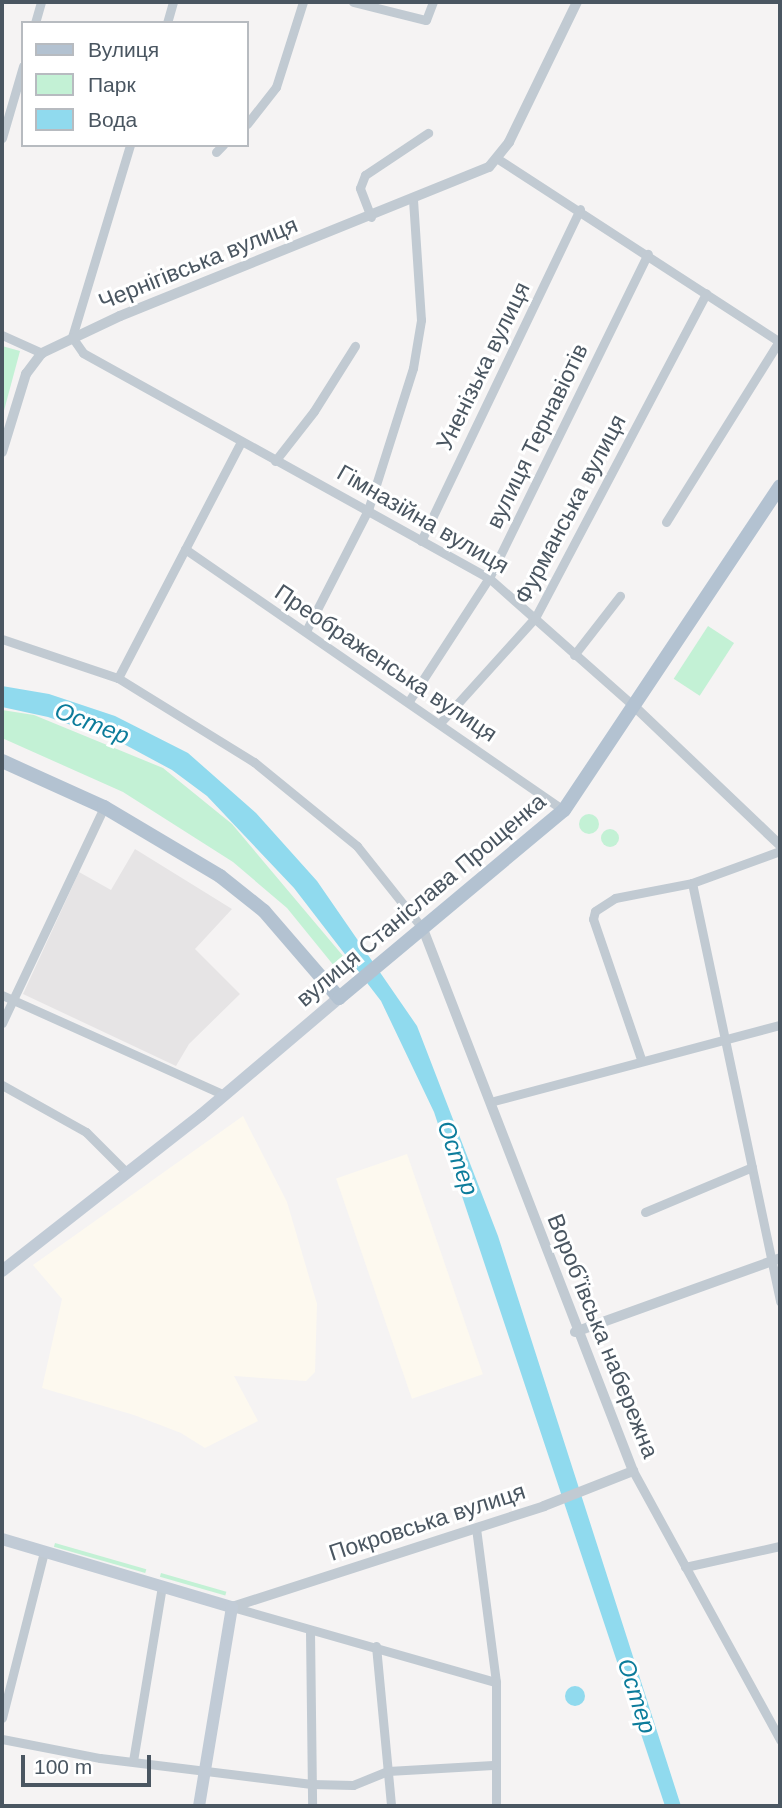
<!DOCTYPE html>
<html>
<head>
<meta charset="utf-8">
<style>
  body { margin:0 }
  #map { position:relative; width:782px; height:1808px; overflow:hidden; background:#f5f3f3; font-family:Helvetica,sans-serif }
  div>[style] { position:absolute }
  .commercial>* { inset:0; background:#fdf9ef; transform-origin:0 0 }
  .education>* { inset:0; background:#e6e4e5 }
  .green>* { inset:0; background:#c3f1d5; transform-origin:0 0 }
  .round { border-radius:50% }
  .water>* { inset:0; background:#90daee }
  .minor>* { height:9px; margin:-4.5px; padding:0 4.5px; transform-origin:4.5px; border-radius:4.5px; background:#c1cad2 }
  .tertiary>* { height:10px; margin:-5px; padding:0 5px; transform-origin:5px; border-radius:5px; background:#c1cad2 }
  .secondary>* { height:12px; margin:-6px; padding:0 6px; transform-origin:6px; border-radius:6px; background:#c1cbd6 }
  .primary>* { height:14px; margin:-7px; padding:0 7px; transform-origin:7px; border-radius:7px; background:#b3c2d1 }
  span { translate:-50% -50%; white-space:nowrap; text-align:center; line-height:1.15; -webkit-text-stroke:6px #fff; paint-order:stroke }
  .street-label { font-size:23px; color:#4a5661 }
  .water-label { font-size:24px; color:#0c7c9b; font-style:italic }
  .frame { position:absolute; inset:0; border:4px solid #4a5661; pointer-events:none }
  .legend { position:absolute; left:21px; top:21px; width:228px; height:126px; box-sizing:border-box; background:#fff; border:2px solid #b7bbc0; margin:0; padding:9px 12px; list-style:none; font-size:21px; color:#4a5661 }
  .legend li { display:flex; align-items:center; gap:14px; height:35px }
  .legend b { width:35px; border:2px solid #b7bbc0 }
  .scale { position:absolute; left:21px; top:1755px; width:130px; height:32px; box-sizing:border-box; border:4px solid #4a5661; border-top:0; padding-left:9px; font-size:21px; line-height:24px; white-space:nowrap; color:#4a5661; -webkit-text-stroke:5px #fff; paint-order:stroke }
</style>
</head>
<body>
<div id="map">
  <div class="commercial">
    <div style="clip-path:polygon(243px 1116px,287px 1202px,317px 1304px,315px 1372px,306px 1381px,234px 1376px,258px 1421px,205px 1448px,181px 1433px,134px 1415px,42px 1388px,62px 1299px,33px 1265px)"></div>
    <div style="left:407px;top:1154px;width:233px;height:75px;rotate:71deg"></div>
  </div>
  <div class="education">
    <div style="clip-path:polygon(135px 849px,232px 909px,195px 949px,240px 994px,189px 1044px,176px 1066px,23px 994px,79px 872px,111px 890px)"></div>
  </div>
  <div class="green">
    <div style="clip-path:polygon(2px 346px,20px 351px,2px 418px)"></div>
    <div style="left:708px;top:626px;width:31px;height:63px;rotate:33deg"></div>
    <div style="clip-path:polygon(2px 710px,34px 715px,163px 768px,232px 824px,349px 963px,339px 972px,287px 908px,233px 862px,123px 792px,2px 738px)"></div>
    <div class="round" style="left:579px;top:814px;width:20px;height:20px"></div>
    <div class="round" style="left:601px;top:829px;width:18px;height:18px"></div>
    <div style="left:55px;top:1543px;width:95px;height:4px;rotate:16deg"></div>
    <div style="left:161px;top:1573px;width:68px;height:4px;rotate:16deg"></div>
  </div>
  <div class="water">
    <div style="clip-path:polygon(2px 686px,49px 694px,115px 716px,188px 753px,256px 813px,317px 881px,417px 1026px,498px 1236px,681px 1806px,665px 1806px,434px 1112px,381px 1001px,294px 888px,207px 796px,172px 770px,120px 742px,48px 717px,2px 707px)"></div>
    <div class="round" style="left:565px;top:1686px;width:20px;height:20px"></div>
  </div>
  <div class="minor">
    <div style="left:353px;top:2px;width:75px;rotate:13.9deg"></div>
    <div style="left:426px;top:20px;width:19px;rotate:-69deg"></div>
    <div style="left:35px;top:23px;width:22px;rotate:-74deg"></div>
    <div style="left:167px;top:23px;width:22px;rotate:-74deg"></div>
    <div style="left:247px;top:124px;width:47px;rotate:-51.9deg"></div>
    <div style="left:276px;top:87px;width:89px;rotate:-72.4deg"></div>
    <div style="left:2px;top:138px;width:75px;rotate:-73.7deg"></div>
    <div style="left:130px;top:145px;width:201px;rotate:106.8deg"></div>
    <div style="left:72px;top:337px;width:19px;rotate:55deg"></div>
    <div style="left:83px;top:353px;width:464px;rotate:29deg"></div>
    <div style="left:489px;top:578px;width:196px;rotate:41.5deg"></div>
    <div style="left:216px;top:152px;width:10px;rotate:-45deg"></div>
    <div style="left:498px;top:159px;width:336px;rotate:33deg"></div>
    <div style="left:371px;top:217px;width:31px;rotate:-111deg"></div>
    <div style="left:360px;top:188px;width:14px;rotate:-69deg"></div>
    <div style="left:365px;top:175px;width:76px;rotate:-33.7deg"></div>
    <div style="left:2px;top:335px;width:44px;rotate:24.2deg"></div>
    <div style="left:275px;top:461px;width:63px;rotate:-52deg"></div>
    <div style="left:314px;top:411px;width:77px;rotate:-57.8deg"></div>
    <div style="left:666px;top:522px;width:213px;rotate:-58deg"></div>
    <div style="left:421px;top:541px;width:368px;rotate:-64.4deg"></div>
    <div style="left:185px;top:549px;width:460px;rotate:34.6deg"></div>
    <div style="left:306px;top:631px;width:136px;rotate:-62.9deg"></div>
    <div style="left:368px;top:510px;width:149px;rotate:-72.4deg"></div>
    <div style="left:413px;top:368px;width:49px;rotate:-80.5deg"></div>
    <div style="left:421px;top:320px;width:120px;rotate:-93.8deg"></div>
    <div style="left:2px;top:639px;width:122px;rotate:18.6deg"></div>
    <div style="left:118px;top:678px;width:160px;rotate:31.7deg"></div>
    <div style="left:254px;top:762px;width:133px;rotate:39.2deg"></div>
    <div style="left:357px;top:846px;width:106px;rotate:51.5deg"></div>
    <div style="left:574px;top:655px;width:75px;rotate:-52.1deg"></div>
    <div style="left:118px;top:678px;width:266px;rotate:-62.5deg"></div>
    <div style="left:409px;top:701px;width:147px;rotate:-57deg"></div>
    <div style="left:489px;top:578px;width:361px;rotate:-63.9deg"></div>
    <div style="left:440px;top:723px;width:142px;rotate:-47.9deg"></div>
    <div style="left:535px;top:618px;width:367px;rotate:-62.2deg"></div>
    <div style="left:692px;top:883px;width:428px;rotate:78.1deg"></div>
    <div style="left:2px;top:995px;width:243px;rotate:24.2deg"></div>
    <div style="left:2px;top:1023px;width:239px;rotate:-64.7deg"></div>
    <div style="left:641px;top:1059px;width:148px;rotate:-108.9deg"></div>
    <div style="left:593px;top:919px;width:8px;rotate:-76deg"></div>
    <div style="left:595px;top:911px;width:24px;rotate:-33deg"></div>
    <div style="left:615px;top:898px;width:78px;rotate:-11deg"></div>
    <div style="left:692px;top:883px;width:94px;rotate:-20deg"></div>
    <div style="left:2px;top:1085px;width:96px;rotate:29.2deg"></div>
    <div style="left:86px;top:1132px;width:58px;rotate:45deg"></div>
    <div style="left:490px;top:1102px;width:300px;rotate:-14.9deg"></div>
    <div style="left:645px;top:1212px;width:116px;rotate:-22.8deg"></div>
    <div style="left:633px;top:1471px;width:307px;rotate:61.3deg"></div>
    <div style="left:476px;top:1528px;width:155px;rotate:82.6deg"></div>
    <div style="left:496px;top:1682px;width:124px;rotate:90deg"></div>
    <div style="left:685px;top:1567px;width:97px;rotate:-12.5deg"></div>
    <div style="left:232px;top:1607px;width:274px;rotate:15.9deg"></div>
    <div style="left:310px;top:1631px;width:175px;rotate:89.3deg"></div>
    <div style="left:376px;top:1646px;width:161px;rotate:84.6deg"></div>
    <div style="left:2px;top:1718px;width:171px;rotate:-75.8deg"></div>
    <div style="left:2px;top:1739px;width:100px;rotate:11deg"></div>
    <div style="left:100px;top:1758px;width:213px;rotate:7deg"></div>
    <div style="left:311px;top:1784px;width:42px;rotate:1.4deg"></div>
    <div style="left:353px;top:1785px;width:38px;rotate:-22deg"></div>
    <div style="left:388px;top:1771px;width:105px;rotate:-3.3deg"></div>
    <div style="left:133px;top:1761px;width:178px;rotate:-80.6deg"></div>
  </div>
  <div class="tertiary">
    <div style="left:2px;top:452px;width:82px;rotate:-72.9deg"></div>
    <div style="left:26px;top:374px;width:26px;rotate:-53deg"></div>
    <div style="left:42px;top:353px;width:86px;rotate:-25.4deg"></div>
    <div style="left:120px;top:316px;width:398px;rotate:-22deg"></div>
    <div style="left:489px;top:167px;width:32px;rotate:-51deg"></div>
    <div style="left:509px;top:142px;width:156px;rotate:-64.1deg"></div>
    <div style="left:636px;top:708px;width:199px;rotate:43.6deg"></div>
    <div style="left:575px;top:1332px;width:218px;rotate:-19.8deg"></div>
    <div style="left:232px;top:1607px;width:328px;rotate:-17.9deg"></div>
    <div style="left:544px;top:1506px;width:96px;rotate:-21.5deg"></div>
    <div style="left:633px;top:1471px;width:581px;rotate:-111.18deg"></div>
  </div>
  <div class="secondary">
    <div style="left:2px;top:1271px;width:253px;rotate:-38.1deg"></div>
    <div style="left:201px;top:1115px;width:181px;rotate:-40.3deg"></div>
    <div style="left:2px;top:1539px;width:240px;rotate:16.5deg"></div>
    <div style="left:232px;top:1607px;width:202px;rotate:99.4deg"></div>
  </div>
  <div class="primary">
    <div style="left:2px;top:761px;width:112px;rotate:24.3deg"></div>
    <div style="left:104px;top:807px;width:135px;rotate:30.7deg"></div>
    <div style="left:220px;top:876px;width:56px;rotate:38.5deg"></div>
    <div style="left:264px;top:911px;width:115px;rotate:49.2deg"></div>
    <div style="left:339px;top:998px;width:293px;rotate:-39.9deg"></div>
    <div style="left:564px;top:810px;width:389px;rotate:-56.3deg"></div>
  </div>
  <div class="street-label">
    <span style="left:198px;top:263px;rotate:-22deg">Чернігівська вулиця</span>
    <span style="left:483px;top:366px;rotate:-64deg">Уненізька вулиця</span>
    <span style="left:537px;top:436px;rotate:-64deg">вулиця Тернавіотів</span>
    <span style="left:570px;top:509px;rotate:-62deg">Фурманська вулиця</span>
    <span style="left:423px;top:519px;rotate:30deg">Гімназійна вулиця</span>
    <span style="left:386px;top:663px;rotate:34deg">Преображенська вулиця</span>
    <span style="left:421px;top:900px;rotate:-40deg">вулиця Станіслава Прощенка</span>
    <span style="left:603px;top:1336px;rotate:68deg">Воробʼївська набережна</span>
    <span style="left:427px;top:1522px;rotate:-18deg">Покровська вулиця</span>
  </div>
  <div class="water-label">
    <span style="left:92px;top:723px;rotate:21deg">Остер</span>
    <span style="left:458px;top:1158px;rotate:70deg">Остер</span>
    <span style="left:637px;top:1696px;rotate:72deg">Остер</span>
  </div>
  <div class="frame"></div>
  <ul class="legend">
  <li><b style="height:9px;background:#b3c2d1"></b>Вулиця</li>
  <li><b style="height:19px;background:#c3f1d5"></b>Парк</li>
  <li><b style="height:19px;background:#90daee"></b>Вода</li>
  </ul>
  <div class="scale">100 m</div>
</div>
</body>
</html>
